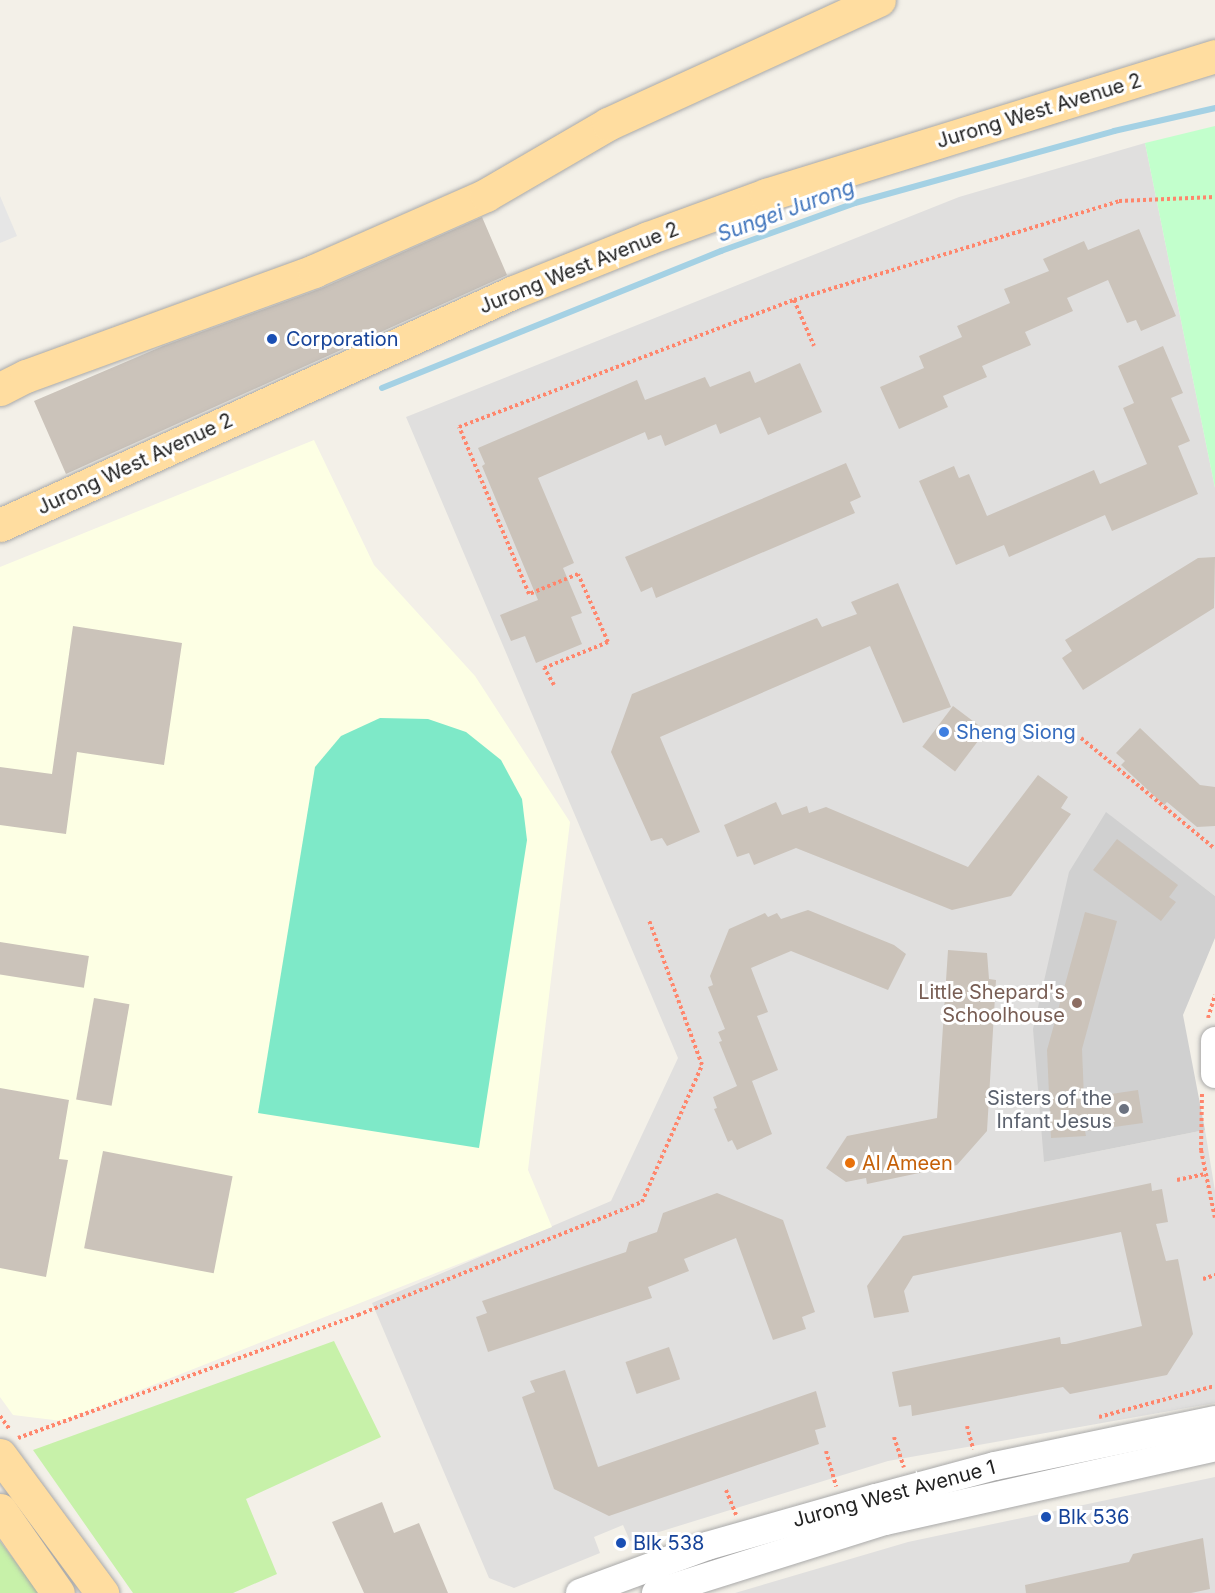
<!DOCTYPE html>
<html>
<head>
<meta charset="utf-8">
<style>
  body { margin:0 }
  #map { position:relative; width:1215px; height:1593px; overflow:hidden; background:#f3f0e8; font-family:Inter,sans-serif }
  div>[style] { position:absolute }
  .residential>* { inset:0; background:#e0dfde }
  .education>* { inset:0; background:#fdffe4 }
  .religious>* { inset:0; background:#d0d0d0 }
  .grass>* { inset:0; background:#c7f1a9 }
  .park>* { inset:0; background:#c2ffcc }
  .pitch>* { inset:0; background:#7ee9c8 }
  .parking>* { inset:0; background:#e6e6e6 }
  .stream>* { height:6px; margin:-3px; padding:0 3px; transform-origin:3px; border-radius:3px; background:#a4d1e4 }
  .building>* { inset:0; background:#cbc3ba; transform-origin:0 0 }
  .path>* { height:4px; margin-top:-2px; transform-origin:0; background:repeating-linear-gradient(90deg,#ff866c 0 3px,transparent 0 6px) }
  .roads { filter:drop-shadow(0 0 2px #a9a9a9) drop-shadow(0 0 2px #a9a9a9) }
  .minor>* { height:28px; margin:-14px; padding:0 14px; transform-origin:14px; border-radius:14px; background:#fff }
  .major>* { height:33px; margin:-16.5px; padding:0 16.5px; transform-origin:16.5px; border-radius:16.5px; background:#ffdda0 }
  .dots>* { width:16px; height:16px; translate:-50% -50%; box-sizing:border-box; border:3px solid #fff; border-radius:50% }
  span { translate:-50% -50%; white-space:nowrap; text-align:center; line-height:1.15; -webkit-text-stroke:6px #fff; paint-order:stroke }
  .street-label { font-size:20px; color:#222 }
  .transit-label { font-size:20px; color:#164399 }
  .left { translate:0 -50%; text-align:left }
  .shop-label { font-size:20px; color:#366cbe }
  .education-label { font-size:20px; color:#785e54 }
  .right { translate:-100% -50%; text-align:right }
  .worship-label { font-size:20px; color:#5b616d }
  .food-label { font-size:20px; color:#c56008 }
  .water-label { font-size:21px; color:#4276bd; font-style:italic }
</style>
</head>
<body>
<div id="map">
  <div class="residential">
    <div style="clip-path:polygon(1145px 143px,1215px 488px,1215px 896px,1106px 813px,1044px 1162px,1205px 1130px,1215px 1191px,1215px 1403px,888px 1461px,630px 1541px,623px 1525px,594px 1537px,600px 1553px,514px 1588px,489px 1578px,372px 1303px,611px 1201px,678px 1058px,406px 417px,959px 197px)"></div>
    <div style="clip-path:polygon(1215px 1477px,1215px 1593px,735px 1593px,908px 1542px)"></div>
  </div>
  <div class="education">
    <div style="clip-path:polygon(314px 440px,374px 565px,475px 676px,570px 822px,528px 1170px,552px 1227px,62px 1421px,13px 1415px,0 1397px,0 567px)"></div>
  </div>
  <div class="religious">
    <div style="clip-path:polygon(1106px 812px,1215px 896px,1215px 938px,1183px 1015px,1205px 1130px,1044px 1162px,1033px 1029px,1069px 872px)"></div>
  </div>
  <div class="grass">
    <div style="clip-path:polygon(334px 1341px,381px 1437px,246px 1499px,277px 1574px,233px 1593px,133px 1593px,33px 1450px)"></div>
    <div style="clip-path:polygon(0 1541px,39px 1593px,0 1593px)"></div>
  </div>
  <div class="park">
    <div style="clip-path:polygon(1215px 126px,1215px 488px,1145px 143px)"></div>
  </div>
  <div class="pitch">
    <div style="clip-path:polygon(380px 718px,428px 719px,466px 732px,501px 760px,522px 799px,527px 840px,479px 1148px,258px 1113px,315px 767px,341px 736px)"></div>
  </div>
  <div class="parking">
    <div style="clip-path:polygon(0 196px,17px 236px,0 243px)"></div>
  </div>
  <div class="stream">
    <div style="left:382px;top:388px;width:366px;rotate:-22deg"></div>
    <div style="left:721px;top:251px;width:142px;rotate:-19.7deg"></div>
    <div style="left:855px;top:203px;width:269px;rotate:-15.5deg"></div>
    <div style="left:1114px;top:131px;width:104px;rotate:-12.8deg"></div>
  </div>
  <div class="building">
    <div style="clip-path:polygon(482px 217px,507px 275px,66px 474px,34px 401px,163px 346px,322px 288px)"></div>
    <div style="clip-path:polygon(1139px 229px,1176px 316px,1141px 331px,1136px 320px,1127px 323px,1108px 280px,1067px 298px,1073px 311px,1025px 332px,1031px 345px,982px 366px,987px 377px,943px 396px,948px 407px,899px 429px,880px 387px,924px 368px,919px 356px,962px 337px,957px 326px,1010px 303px,1004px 289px,1049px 271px,1043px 259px,1084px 241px,1088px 250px)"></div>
    <div style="clip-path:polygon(1163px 346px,1183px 393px,1171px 398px,1190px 441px,1178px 446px,1198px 494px,1112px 531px,1105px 515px,1009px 557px,1004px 545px,956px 565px,919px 481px,954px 466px,959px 478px,969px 474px,987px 516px,1094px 470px,1100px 484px,1147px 464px,1123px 408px,1134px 403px,1118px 366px)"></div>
    <div style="clip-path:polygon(800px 363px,822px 412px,768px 435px,760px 417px,720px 434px,716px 424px,665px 446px,661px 435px,648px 440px,645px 432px,538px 478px,574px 563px,563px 568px,582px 613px,571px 617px,582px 644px,536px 663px,525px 636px,511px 641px,500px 615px,538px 600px,482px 466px,485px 464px,478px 448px,637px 380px,645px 400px,705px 377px,710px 387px,750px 371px,755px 383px)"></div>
    <div style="clip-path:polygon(846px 463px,861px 497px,850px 502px,855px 513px,656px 598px,652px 587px,641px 592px,625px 557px)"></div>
    <div style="clip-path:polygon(1215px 557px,1214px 608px,1083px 690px,1062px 658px,1072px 651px,1065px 640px,1198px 558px)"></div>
    <div style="clip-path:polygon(898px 583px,951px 707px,903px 723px,870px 646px,660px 737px,700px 832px,667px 846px,662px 838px,651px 841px,611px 752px,632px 694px,817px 618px,822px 627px,857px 614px,851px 602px)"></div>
    <div style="clip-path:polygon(73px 626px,182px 643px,164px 765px,77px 752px,66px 834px,0 825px,0 767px,52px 774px)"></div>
    <div style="left:953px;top:706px;width:41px;height:51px;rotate:37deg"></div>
    <div style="clip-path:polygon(1140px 728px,1200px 785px,1215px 787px,1215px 826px,1197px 827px,1167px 802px,1164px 805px,1121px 765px,1125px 761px,1116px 753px)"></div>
    <div style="clip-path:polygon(1038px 775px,1068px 797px,1061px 808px,1071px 814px,1011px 896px,952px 910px,796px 848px,754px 865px,749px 853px,737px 857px,724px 825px,776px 802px,782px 815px,807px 806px,809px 813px,826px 807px,968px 867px)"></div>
    <div style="clip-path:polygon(1117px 839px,1178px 885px,1169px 897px,1176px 902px,1161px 921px,1093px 870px)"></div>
    <div style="clip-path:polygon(808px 910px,894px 945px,906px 954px,888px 990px,791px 951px,751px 968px,768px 1012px,757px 1016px,778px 1070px,752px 1081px,772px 1134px,737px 1150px,732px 1140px,728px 1142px,714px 1109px,717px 1108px,713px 1097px,737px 1086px,719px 1042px,722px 1041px,718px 1032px,725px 1029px,708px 987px,713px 985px,710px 976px,729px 929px,765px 913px,768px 917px,777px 913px,781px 919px)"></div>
    <div style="clip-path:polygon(1085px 912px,1117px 921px,1082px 1049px,1084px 1098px,1138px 1090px,1143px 1123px,1085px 1131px,1086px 1136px,1051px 1138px,1047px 1050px)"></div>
    <div style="left:0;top:942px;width:90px;height:32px;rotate:9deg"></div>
    <div style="clip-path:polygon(948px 950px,987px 953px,989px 979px,996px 980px,987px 1131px,957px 1165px,867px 1184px,866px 1178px,846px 1182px,826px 1168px,847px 1136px,937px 1118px)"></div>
    <div style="left:94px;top:998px;width:36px;height:103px;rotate:10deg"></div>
    <div style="clip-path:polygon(0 1088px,69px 1100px,59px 1159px,68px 1160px,46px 1277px,0 1268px)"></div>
    <div style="left:103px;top:1151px;width:132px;height:99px;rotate:11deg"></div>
    <div style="clip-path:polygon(1151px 1183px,1152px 1191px,1162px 1189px,1168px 1222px,1156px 1224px,1166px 1261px,1178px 1259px,1193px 1334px,1167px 1375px,1070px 1394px,1063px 1387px,912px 1416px,911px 1405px,899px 1407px,892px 1372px,1060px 1337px,1061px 1344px,1066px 1344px,1142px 1326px,1121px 1232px,913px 1276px,904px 1291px,909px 1312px,874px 1318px,867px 1286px,903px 1236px)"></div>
    <div style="clip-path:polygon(717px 1193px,783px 1220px,815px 1312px,802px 1317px,806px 1329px,773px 1340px,736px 1238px,684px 1259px,689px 1271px,648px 1287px,652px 1298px,488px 1352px,476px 1317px,487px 1313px,482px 1301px,626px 1252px,629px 1242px,657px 1232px,663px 1213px)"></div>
    <div style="left:669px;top:1347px;width:34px;height:46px;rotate:71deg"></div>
    <div style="clip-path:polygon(565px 1370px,598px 1467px,816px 1391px,826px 1427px,815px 1430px,819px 1444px,609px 1516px,554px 1489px,522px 1397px,535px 1392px,530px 1381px)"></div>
    <div style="clip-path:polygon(382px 1502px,394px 1533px,419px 1523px,448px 1593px,364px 1593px,332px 1522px)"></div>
    <div style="clip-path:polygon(1203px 1538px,1210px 1589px,1191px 1593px,1026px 1593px,1025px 1585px,1129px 1562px,1133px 1554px)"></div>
  </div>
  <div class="path">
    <div style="left:794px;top:300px;width:50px;rotate:66.5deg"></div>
    <div style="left:554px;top:685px;width:20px;rotate:-120deg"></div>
    <div style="left:544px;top:668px;width:69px;rotate:-22.1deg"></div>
    <div style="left:608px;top:642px;width:74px;rotate:-113.8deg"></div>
    <div style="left:578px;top:574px;width:53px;rotate:157.8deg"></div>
    <div style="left:529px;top:594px;width:181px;rotate:-112.7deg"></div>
    <div style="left:459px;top:427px;width:358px;rotate:-20.8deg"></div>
    <div style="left:794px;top:300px;width:340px;rotate:-16.9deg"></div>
    <div style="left:1119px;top:201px;width:96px;rotate:-2.4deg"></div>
    <div style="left:1081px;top:738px;width:174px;rotate:39.6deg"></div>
    <div style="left:1208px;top:1018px;width:24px;rotate:-73deg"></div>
    <div style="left:1202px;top:1094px;width:56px;rotate:91deg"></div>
    <div style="left:1201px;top:1150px;width:69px;rotate:78.4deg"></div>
    <div style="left:1177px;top:1180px;width:30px;rotate:-12deg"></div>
    <div style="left:1203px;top:1279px;width:13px;rotate:-18deg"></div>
    <div style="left:0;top:1416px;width:17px;rotate:54deg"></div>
    <div style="left:1099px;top:1417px;width:120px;rotate:-15deg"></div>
    <div style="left:967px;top:1426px;width:24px;rotate:75deg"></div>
    <div style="left:894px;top:1437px;width:32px;rotate:72deg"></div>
    <div style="left:18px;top:1438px;width:362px;rotate:-19.9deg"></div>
    <div style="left:358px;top:1315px;width:306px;rotate:-21.7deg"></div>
    <div style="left:642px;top:1202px;width:150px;rotate:-66.3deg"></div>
    <div style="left:702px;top:1065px;width:154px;rotate:-110.1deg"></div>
    <div style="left:826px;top:1451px;width:37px;rotate:74deg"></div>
    <div style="left:726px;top:1490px;width:27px;rotate:68deg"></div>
  </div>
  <div class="roads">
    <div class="minor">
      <div style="left:1215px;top:1041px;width:33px;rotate:90deg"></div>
      <div style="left:580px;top:1593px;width:135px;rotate:-20.3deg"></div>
      <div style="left:707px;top:1546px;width:176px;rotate:-15.9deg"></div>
      <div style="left:876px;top:1498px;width:123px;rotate:-15.1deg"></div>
      <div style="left:995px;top:1466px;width:225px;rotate:-11.8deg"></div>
      <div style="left:656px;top:1593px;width:240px;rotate:-17.5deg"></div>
      <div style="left:885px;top:1521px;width:338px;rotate:-12.6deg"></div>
    </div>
    <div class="major">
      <div style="left:0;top:389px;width:29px;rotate:-27deg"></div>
      <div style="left:26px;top:376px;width:307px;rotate:-20deg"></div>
      <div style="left:314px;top:271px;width:188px;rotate:-23.8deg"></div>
      <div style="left:486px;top:195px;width:141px;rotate:-30.2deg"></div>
      <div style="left:608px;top:124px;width:298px;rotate:-24.6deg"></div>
      <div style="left:0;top:525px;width:564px;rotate:-24.39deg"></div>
      <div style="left:514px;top:292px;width:144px;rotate:-21.9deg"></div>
      <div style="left:648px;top:238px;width:126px;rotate:-20deg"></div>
      <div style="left:766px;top:195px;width:470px;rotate:-17.2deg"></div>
      <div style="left:0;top:1455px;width:172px;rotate:53.5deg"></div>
      <div style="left:0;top:1510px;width:101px;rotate:55.1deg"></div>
    </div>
  </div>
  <div class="dots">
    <div style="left:272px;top:339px;background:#1a4fb4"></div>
    <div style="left:944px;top:732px;background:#3f7fe0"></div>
    <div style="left:1077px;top:1003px;background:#8d6e63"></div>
    <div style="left:1124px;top:1109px;background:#6b7280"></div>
    <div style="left:850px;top:1163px;background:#e8710a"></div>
    <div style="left:1046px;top:1517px;background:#1a4fb4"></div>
    <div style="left:621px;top:1543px;background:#1a4fb4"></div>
  </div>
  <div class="street-label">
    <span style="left:1039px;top:111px;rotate:-17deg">Jurong West Avenue 2</span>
    <span style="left:579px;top:268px;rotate:-22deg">Jurong West Avenue 2</span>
    <span style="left:135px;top:464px;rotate:-25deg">Jurong West Avenue 2</span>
    <span style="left:894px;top:1494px;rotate:-15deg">Jurong West Avenue 1</span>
  </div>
  <div class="transit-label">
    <span class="left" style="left:286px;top:339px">Corporation</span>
    <span class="left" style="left:1058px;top:1517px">Blk 536</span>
    <span class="left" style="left:633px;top:1543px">Blk 538</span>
  </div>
  <div class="shop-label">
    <span class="left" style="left:956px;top:732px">Sheng Siong</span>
  </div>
  <div class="education-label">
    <span class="right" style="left:1065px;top:1004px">Little Shepard's<br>Schoolhouse</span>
  </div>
  <div class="worship-label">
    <span class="right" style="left:1112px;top:1110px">Sisters of the<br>Infant Jesus</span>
  </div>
  <div class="food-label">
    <span class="left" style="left:862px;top:1163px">Al Ameen</span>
  </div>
  <div class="water-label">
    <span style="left:786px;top:211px;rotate:-20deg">Sungei Jurong</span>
  </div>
</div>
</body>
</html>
